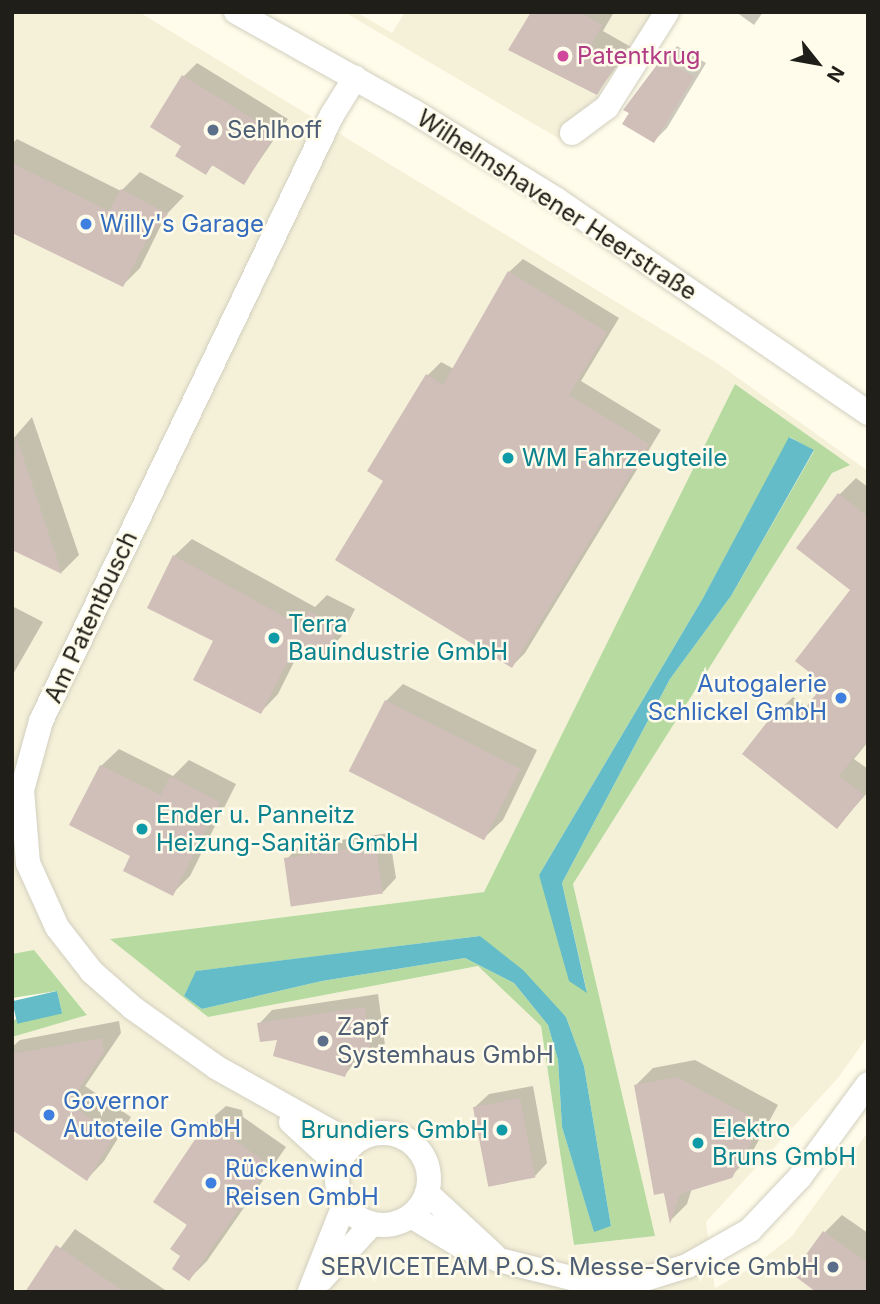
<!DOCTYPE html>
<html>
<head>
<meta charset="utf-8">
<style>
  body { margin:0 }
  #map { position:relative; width:880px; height:1304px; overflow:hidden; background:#fffceb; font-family:Inter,sans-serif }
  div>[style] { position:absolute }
  .built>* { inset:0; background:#f5f1d9 }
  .forest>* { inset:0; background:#b6daa0 }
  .water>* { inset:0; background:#63bcc7; transform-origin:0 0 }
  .shadow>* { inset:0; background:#0003 }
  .building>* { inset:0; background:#d0beb9; transform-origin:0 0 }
  .roads { filter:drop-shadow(0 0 2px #d2cfbf) drop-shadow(0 0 2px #d2cfbf) }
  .minor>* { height:24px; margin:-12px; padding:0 12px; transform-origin:12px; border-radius:12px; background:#fff }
  .minor>.ring { margin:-12px; padding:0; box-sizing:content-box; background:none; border:24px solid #fff; border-radius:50% }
  .dots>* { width:19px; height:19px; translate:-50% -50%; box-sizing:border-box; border:4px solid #fffceb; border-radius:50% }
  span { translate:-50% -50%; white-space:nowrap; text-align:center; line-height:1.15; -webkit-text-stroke:5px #fffceb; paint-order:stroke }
  .hotel-label { font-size:24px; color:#b23c85 }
  .left { translate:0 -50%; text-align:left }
  .service-label { font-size:24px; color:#4e5e75 }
  .right { translate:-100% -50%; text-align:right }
  .street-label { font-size:24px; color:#1f1e18 }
  .shop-label { font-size:24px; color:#366cbe }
  .culture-label { font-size:24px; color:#0d838f }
  .frame { position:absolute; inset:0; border:14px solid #1f1e18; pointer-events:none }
  .north { position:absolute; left:782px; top:28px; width:70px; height:70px; -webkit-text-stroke:5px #fffceb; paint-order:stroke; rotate:121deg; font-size:19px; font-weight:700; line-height:28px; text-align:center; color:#1f1e18 }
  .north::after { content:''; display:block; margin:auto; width:24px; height:32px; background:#1f1e18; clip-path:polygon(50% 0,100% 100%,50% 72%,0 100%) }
</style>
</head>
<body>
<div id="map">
  <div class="built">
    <div style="clip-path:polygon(evenodd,12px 12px,139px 12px,717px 363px,868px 471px,868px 1036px,838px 1078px,706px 1222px,715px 1288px,753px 1267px,792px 1236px,868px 1132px,868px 1292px,12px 1292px,12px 1037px,87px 1014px,34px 951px,12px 954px,12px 12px,735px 384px,849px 465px,832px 473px,573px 884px,654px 1236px,574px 1245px,541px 1026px,478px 966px,208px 1017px,111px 939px,484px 892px,735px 384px)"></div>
    <div style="clip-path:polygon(344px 12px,356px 12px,392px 33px,405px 12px,656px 12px,573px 147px)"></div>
  </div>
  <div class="forest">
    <div style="clip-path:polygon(evenodd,735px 384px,850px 465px,832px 473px,573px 884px,655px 1236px,574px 1245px,541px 1026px,478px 966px,208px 1017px,110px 939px,484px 892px,735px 384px,790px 437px,814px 451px,731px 596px,670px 679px,562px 883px,587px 992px,539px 875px,703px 598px,790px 437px,735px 384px,480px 936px,566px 1017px,584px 1066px,611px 1226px,594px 1231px,562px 1127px,558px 1060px,548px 1025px,514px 983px,465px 958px,322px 981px,202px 1009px,184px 996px,197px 971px,480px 936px)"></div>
    <div style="clip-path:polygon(34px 950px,87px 1015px,12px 1037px,12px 1020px,62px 1013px,57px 991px,12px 998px,12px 954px)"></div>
  </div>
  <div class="water">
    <div style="clip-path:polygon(789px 437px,814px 450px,731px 596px,670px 679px,562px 883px,587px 993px,569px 981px,539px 875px,703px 598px)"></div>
    <div style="clip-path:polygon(480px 936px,523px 970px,566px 1017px,584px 1066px,611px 1226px,594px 1232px,562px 1127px,558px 1060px,548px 1025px,514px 983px,465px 958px,322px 981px,202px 1009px,184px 996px,196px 971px)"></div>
    <div style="left:57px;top:991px;width:23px;height:46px;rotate:77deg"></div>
  </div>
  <div class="shadow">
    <div style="clip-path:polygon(533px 12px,614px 12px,603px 31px,631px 47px,597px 93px)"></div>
    <div style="clip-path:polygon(736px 12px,763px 12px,754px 25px)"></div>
    <div style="clip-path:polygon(677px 46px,706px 63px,667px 128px,654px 141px,625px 109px)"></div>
    <div style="clip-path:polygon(197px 63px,288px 119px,244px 183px,214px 164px,205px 173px,184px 146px,184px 76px)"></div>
    <div style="clip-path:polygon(17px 139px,121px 191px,140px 172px,184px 196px,166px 215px,140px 268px,123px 285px,12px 231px,12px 144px)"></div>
    <div style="clip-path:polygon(523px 259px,619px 318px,581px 381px,661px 430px,525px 653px,512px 666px,386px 481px,427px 376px,441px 362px,454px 369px,509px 272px)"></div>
    <div style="clip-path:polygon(32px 417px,79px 555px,62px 572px,12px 548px,12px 440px)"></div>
    <div style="clip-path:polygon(856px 478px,868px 487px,868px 742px,854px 759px,868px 769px,868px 792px,837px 827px,776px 713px,793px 697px,807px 708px,827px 683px,852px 590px,839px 495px)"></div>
    <div style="clip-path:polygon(192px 539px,315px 607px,327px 595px,355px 609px,341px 637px,323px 654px,303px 644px,278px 694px,261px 712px,215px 641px,174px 556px)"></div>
    <div style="clip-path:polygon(12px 606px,43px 622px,12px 676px)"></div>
    <div style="clip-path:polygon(403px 684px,537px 750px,503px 820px,485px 837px,386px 701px)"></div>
    <div style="clip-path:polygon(119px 749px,173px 776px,189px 760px,236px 784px,190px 876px,172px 894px,133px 855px,101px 766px)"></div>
    <div style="clip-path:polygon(389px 833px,396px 878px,383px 892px,286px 860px,299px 846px)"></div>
    <div style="clip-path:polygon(378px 994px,385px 1045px,372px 1058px,361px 1054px,345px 1075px,259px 1024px,272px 1010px)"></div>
    <div style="clip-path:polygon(119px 1021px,121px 1033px,85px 1086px,131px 1117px,104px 1161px,87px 1179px,12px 1128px,12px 1047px,20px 1040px)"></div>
    <div style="clip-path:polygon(695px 1060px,778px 1105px,749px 1158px,731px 1176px,692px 1188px,687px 1204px,671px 1220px,636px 1085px,653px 1068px)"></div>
    <div style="clip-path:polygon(533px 1086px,547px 1163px,534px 1177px,475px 1107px,489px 1094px)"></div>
    <div style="clip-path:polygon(226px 1106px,242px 1110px,243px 1117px,286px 1147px,207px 1261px,189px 1279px,183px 1256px,197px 1131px)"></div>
    <div style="clip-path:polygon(842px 1215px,868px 1233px,868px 1292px,825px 1232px)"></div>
    <div style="clip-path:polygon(75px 1229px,168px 1292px,27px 1292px)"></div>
  </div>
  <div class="building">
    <div style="clip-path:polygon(531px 12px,580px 12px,602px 25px,591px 45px,618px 61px,597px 95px,508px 50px)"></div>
    <div style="clip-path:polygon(662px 58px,694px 77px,654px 143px,622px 124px,629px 113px,623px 110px)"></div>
    <div style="clip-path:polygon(182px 75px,276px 133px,244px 185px,212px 165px,206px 175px,175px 156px,181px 146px,150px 127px)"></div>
    <div style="clip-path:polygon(12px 163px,109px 211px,121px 189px,168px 214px,149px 235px,123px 287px,12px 233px)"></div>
    <div style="clip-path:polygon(508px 271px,607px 332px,569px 395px,649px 444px,512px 668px,335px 560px,383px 481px,367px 471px,426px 374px,443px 385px)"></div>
    <div style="clip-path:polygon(16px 436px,62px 574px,12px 550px)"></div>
    <div style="clip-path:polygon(838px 493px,868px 517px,868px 740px,839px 776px,864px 795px,837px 829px,742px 754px,775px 712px,792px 725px,824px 684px,795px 661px,850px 590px,796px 548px)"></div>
    <div style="clip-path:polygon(173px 555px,301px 626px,308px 611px,339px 626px,324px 656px,297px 643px,261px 714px,193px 680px,213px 641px,147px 608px)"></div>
    <div style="left:385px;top:700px;width:152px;height:80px;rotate:27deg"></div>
    <div style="clip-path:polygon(100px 765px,161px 795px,170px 776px,220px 802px,173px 896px,123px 871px,130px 856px,69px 825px)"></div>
    <div style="left:376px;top:845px;width:49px;height:93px;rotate:82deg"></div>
    <div style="clip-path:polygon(365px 1007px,372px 1060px,353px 1054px,345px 1077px,273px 1056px,277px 1040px,260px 1042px,257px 1023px)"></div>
    <div style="clip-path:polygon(102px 1038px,104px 1052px,69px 1104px,115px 1135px,87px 1181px,12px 1130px,12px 1054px)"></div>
    <div style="clip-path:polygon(677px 1077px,762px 1123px,732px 1178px,680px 1194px,670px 1224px,664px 1193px,654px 1195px,634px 1085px)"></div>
    <div style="left:520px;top:1098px;width:81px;height:48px;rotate:79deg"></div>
    <div style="clip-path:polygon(208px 1122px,216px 1128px,225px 1126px,226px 1134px,270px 1165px,189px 1281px,172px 1269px,180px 1256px,170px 1249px,187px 1225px,153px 1202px,196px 1138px,196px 1131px)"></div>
    <div style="clip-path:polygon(823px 1231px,868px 1263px,868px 1292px,816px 1292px,792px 1274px)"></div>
    <div style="clip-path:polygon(56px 1245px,125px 1292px,25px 1292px)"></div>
  </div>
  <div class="roads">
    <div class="minor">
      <div style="left:236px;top:12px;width:203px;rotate:29.2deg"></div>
      <div style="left:413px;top:111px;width:169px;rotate:31.7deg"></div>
      <div style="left:557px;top:200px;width:377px;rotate:34.4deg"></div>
      <div style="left:572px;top:133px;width:44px;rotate:-36.6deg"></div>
      <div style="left:607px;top:107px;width:112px;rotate:-57.7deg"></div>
      <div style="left:291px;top:1122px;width:65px;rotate:42.5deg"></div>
      <div class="ring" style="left:337px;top:1133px;width:68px;height:68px"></div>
      <div style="left:353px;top:1144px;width:157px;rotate:-150.7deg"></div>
      <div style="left:216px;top:1067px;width:102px;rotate:-144.6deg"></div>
      <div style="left:133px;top:1008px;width:55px;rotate:-138.7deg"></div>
      <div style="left:92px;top:972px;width:57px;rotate:-127.9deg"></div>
      <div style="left:57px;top:927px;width:70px;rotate:-114.4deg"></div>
      <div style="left:28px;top:863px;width:73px;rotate:-94.7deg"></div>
      <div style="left:22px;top:790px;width:72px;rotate:-74.6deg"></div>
      <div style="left:41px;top:721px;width:672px;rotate:-64.35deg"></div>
      <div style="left:332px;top:115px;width:44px;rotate:-58.1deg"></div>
      <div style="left:427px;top:1193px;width:91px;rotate:42.8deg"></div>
      <div style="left:411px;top:1216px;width:58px;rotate:31deg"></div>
      <div style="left:461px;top:1246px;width:40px;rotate:20.2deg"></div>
      <div style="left:499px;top:1260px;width:78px;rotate:14deg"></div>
      <div style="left:575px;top:1279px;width:57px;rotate:4deg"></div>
      <div style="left:632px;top:1283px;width:58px;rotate:-17.2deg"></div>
      <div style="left:687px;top:1266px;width:73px;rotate:-29.7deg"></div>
      <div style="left:750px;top:1230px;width:73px;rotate:-46.7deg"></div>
      <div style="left:800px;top:1177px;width:115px;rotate:-53.8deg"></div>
      <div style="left:322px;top:1279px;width:73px;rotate:-47.8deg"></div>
      <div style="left:310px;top:1291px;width:92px;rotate:-68.4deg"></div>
    </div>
  </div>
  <div class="dots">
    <div style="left:563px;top:56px;background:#d1479c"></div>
    <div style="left:213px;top:130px;background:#5c6f8a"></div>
    <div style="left:86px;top:224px;background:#3f7fe0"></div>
    <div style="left:508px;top:458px;background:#0f9aa8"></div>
    <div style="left:274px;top:638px;background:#0f9aa8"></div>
    <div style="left:841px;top:698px;background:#3f7fe0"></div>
    <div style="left:142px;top:829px;background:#0f9aa8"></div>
    <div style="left:323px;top:1041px;background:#5c6f8a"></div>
    <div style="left:49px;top:1115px;background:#3f7fe0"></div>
    <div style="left:502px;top:1130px;background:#0f9aa8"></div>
    <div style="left:698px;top:1143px;background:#0f9aa8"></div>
    <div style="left:211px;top:1183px;background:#3f7fe0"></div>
    <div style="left:833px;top:1267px;background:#5c6f8a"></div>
  </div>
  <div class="hotel-label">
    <span class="left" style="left:577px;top:56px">Patentkrug</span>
  </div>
  <div class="service-label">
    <span class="left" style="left:227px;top:130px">Sehlhoff</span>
    <span class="left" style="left:337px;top:1041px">Zapf<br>Systemhaus GmbH</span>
    <span class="right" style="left:819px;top:1267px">SERVICETEAM P.O.S. Messe-Service GmbH</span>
  </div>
  <div class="street-label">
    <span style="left:557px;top:205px;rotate:33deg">Wilhelmshavener Heerstraße</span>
    <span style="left:91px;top:617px;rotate:-65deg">Am Patentbusch</span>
  </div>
  <div class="shop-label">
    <span class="left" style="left:100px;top:224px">Willy's Garage</span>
    <span class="right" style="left:827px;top:698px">Autogalerie<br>Schlickel GmbH</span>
    <span class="left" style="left:63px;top:1115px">Governor<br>Autoteile GmbH</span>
    <span class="left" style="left:225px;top:1183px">Rückenwind<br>Reisen GmbH</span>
  </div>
  <div class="culture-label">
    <span class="left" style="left:522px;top:458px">WM Fahrzeugteile</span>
    <span class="left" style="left:288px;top:638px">Terra<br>Bauindustrie GmbH</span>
    <span class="left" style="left:156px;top:829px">Ender u. Panneitz<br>Heizung-Sanitär GmbH</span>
    <span class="left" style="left:712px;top:1143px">Elektro<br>Bruns GmbH</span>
    <span class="right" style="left:488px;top:1130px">Brundiers GmbH</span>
  </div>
  <div class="frame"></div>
  <div class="north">N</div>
</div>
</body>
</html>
